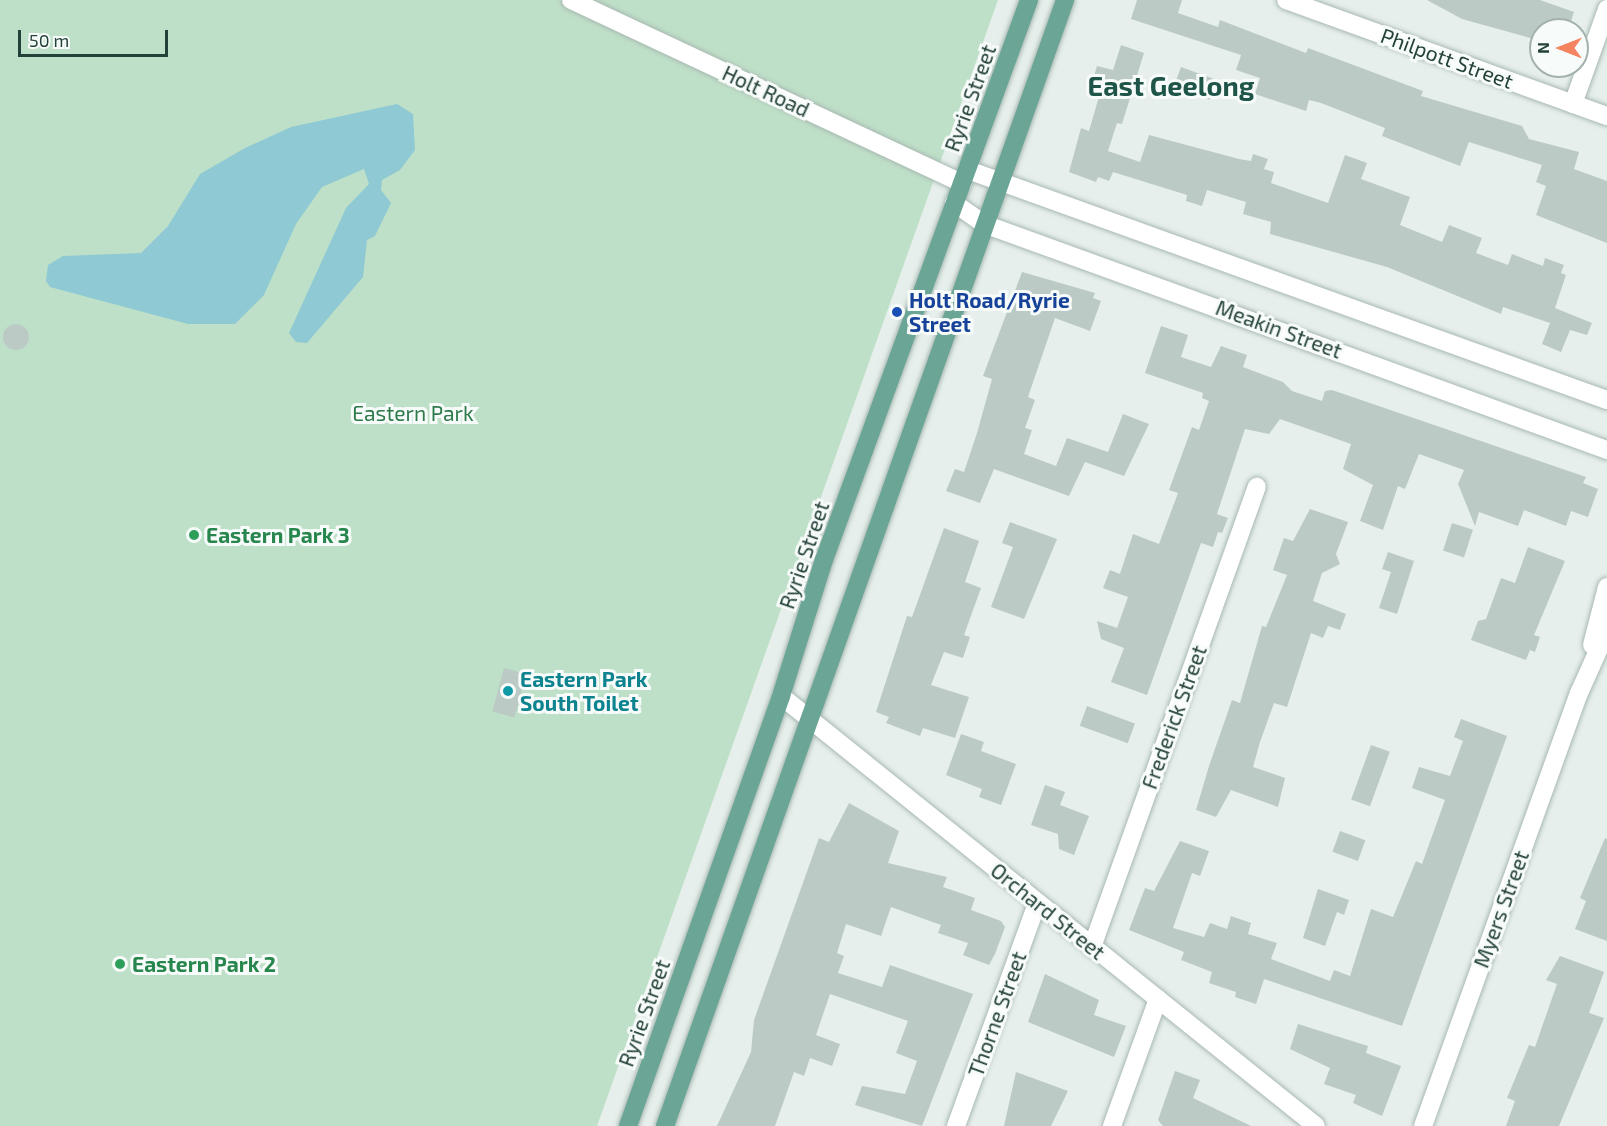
<!DOCTYPE html>
<html>
<head>
<meta charset="utf-8">
<style>
  body { margin:0 }
  #map { position:relative; width:1607px; height:1126px; overflow:hidden; background:#e6efeb; font-family:"Exo 2",sans-serif }
  div>[style] { position:absolute }
  .green>* { inset:0; background:#bfe0c8 }
  .water>* { inset:0; background:#8ec9d4 }
  .building>* { inset:0; background:#bbcac4; transform-origin:0 0 }
  .round { border-radius:50% }
  .roads { filter:drop-shadow(0 0 2px #a8b8b2) drop-shadow(0 0 2px #a8b8b2) }
  .minor>* { height:18px; margin:-9px; padding:0 9px; transform-origin:9px; border-radius:9px; background:#fff }
  .major>* { height:18px; margin:-9px; padding:0 9px; transform-origin:9px; border-radius:9px; background:#6aa596 }
  .dots>* { width:16px; height:16px; translate:-50% -50%; box-sizing:border-box; border:3px solid #f7fbf9; border-radius:50% }
  span { translate:-50% -50%; white-space:nowrap; text-align:center; line-height:1.15; -webkit-text-stroke:6px #f7fbf9; paint-order:stroke }
  .street-label { font-size:21px; color:#24423a }
  .transit-label { font-size:21px; color:#164399; font-weight:700 }
  .left { translate:0 -50%; text-align:left }
  .park-label { font-size:21px; color:#2d7a4b }
  .leisure-label { font-size:21px; color:#27864d; font-weight:700 }
  .culture-label { font-size:21px; color:#0d838f; font-weight:700 }
  .district-label { font-size:27px; color:#1f5548; font-weight:700 }
  .north { position:absolute; left:1529px; top:18px; width:60px; height:60px; box-sizing:border-box; background:#f7fbf9; border:2px solid #a3b1ad; border-radius:50%; rotate:270deg; font-size:16px; font-weight:700; line-height:24px; text-align:center; color:#24423a }
  .north::after { content:''; display:block; margin:auto; width:21px; height:27px; background:#f4845f; clip-path:polygon(50% 0,100% 100%,50% 72%,0 100%) }
  .scale { position:absolute; left:18px; top:30px; width:150px; height:27px; box-sizing:border-box; border:3px solid #24423a; border-top:0; padding-left:8px; font-size:18px; line-height:21px; white-space:nowrap; color:#24423a; -webkit-text-stroke:4px #f7fbf9; paint-order:stroke }
</style>
</head>
<body>
<div id="map">
  <div class="green">
    <div style="clip-path:polygon(0 0,998px 0,597px 1126px,0 1126px)"></div>
  </div>
  <div class="water">
    <div style="clip-path:polygon(397px 104px,413px 114px,415px 150px,400px 170px,382px 180px,381px 190px,391px 203px,375px 236px,367px 240px,363px 277px,307px 343px,296px 342px,289px 333px,346px 208px,369px 184px,364px 169px,322px 187px,296px 224px,264px 295px,235px 324px,188px 324px,50px 287px,46px 281px,48px 265px,63px 256px,141px 253px,168px 226px,200px 174px,245px 148px,291px 127px)"></div>
  </div>
  <div class="building">
    <div style="clip-path:polygon(1137px 0,1182px 0,1178px 13px,1218px 27px,1220px 20px,1306px 53px,1308px 48px,1423px 91px,1421px 96px,1522px 126px,1529px 139px,1579px 152px,1574px 169px,1607px 181px,1607px 243px,1536px 215px,1546px 186px,1536px 182px,1542px 165px,1469px 142px,1460px 166px,1382px 136px,1385px 128px,1321px 103px,1309px 100px,1306px 111px,1255px 94px,1260px 78px,1236px 70px,1241px 55px,1131px 19px)"></div>
    <div style="clip-path:polygon(1427px 0,1540px 0,1574px 12px,1568px 30px,1541px 30px,1541px 41px,1462px 19px)"></div>
    <div style="clip-path:polygon(1121px 45px,1144px 53px,1122px 124px,1117px 123px,1108px 151px,1140px 162px,1149px 135px,1239px 159px,1251px 161px,1253px 154px,1268px 159px,1264px 169px,1274px 172px,1271px 183px,1328px 203px,1345px 155px,1367px 163px,1361px 179px,1410px 197px,1400px 225px,1442px 242px,1449px 225px,1482px 238px,1476px 253px,1508px 265px,1512px 254px,1543px 266px,1545px 258px,1564px 265px,1561px 273px,1566px 275px,1555px 308px,1592px 323px,1587px 335px,1570px 330px,1561px 352px,1542px 344px,1550px 323px,1503px 307px,1501px 314px,1387px 267px,1270px 234px,1271px 222px,1243px 214px,1246px 202px,1207px 190px,1202px 206px,1186px 201px,1187px 195px,1113px 172px,1109px 181px,1098px 177px,1096px 182px,1069px 172px,1081px 128px,1089px 131px,1102px 86px,1092px 83px,1097px 66px,1113px 70px)"></div>
    <div style="left:1181px;top:67px;width:38px;height:21px;rotate:20deg"></div>
    <div style="clip-path:polygon(1022px 272px,1095px 293px,1093px 298px,1101px 301px,1090px 331px,1055px 318px,1028px 397px,1035px 400px,1025px 428px,1032px 430px,1024px 454px,1056px 466px,1067px 438px,1108px 452px,1123px 414px,1149px 424px,1124px 476px,1085px 462px,1069px 496px,994px 469px,980px 503px,946px 491px,955px 469px,964px 472px,977px 433px,992px 379px,983px 376px)"></div>
    <div class="round" style="left:3px;top:324px;width:26px;height:26px"></div>
    <div style="clip-path:polygon(1161px 326px,1188px 335px,1181px 357px,1211px 367px,1221px 346px,1247px 355px,1243px 367px,1283px 382px,1292px 391px,1322px 401px,1325px 391px,1332px 390px,1586px 477px,1583px 483px,1598px 489px,1588px 517px,1571px 511px,1566px 526px,1524px 510px,1518px 526px,1479px 512px,1475px 526px,1458px 484px,1464px 470px,1419px 454px,1405px 489px,1398px 486px,1383px 530px,1360px 521px,1373px 485px,1343px 469px,1351px 444px,1280px 419px,1269px 434px,1245px 429px,1217px 514px,1228px 518px,1222px 533px,1218px 532px,1213px 547px,1201px 543px,1147px 695px,1111px 682px,1124px 648px,1101px 639px,1097px 621px,1117px 628px,1128px 597px,1103px 588px,1110px 570px,1120px 574px,1133px 534px,1159px 544px,1178px 493px,1169px 490px,1192px 427px,1199px 430px,1209px 401px,1202px 398px,1203px 393px,1145px 373px)"></div>
    <div style="clip-path:polygon(1310px 509px,1348px 522px,1336px 554px,1340px 564px,1322px 573px,1313px 601px,1346px 614px,1340px 630px,1328px 626px,1323px 638px,1311px 633px,1287px 707px,1274px 703px,1260px 742px,1253px 767px,1285px 778px,1278px 807px,1231px 790px,1216px 817px,1196px 810px,1209px 766px,1232px 700px,1240px 703px,1262px 626px,1266px 627px,1287px 575px,1273px 570px,1284px 538px,1293px 541px)"></div>
    <div style="clip-path:polygon(1010px 522px,1057px 539px,1024px 619px,991px 607px,1013px 547px,1002px 543px)"></div>
    <div style="left:1452px;top:523px;width:22px;height:29px;rotate:18deg"></div>
    <div style="clip-path:polygon(944px 528px,979px 541px,965px 582px,981px 588px,964px 635px,970px 637px,963px 658px,944px 652px,931px 685px,969px 697px,955px 738px,923px 728px,920px 736px,886px 723px,889px 717px,876px 712px,907px 616px,912px 617px)"></div>
    <div style="clip-path:polygon(1528px 547px,1565px 561px,1534px 635px,1540px 637px,1535px 652px,1530px 650px,1526px 660px,1471px 640px,1478px 621px,1486px 619px,1501px 578px,1515px 583px)"></div>
    <div style="clip-path:polygon(1388px 552px,1414px 561px,1397px 614px,1379px 608px,1391px 572px,1382px 569px)"></div>
    <div style="left:504px;top:668px;width:23px;height:45px;rotate:15deg"></div>
    <div style="left:1087px;top:706px;width:51px;height:21px;rotate:20deg"></div>
    <div style="clip-path:polygon(1461px 719px,1507px 736px,1402px 1026px,1264px 979px,1256px 1004px,1235px 997px,1236px 992px,1209px 983px,1212px 972px,1181px 960px,1184px 952px,1129px 930px,1145px 888px,1154px 891px,1180px 841px,1209px 851px,1200px 876px,1192px 873px,1173px 928px,1204px 937px,1210px 923px,1227px 929px,1231px 916px,1251px 923px,1248px 934px,1277px 943px,1271px 959px,1330px 981px,1334px 970px,1350px 976px,1371px 909px,1393px 917px,1416px 861px,1422px 864px,1445px 800px,1412px 788px,1419px 767px,1450px 776px,1463px 741px,1454px 737px)"></div>
    <div style="clip-path:polygon(961px 734px,984px 742px,981px 751px,1016px 764px,1001px 805px,979px 797px,982px 789px,946px 775px)"></div>
    <div style="left:1371px;top:745px;width:20px;height:58px;rotate:20deg"></div>
    <div style="clip-path:polygon(1045px 785px,1065px 792px,1060px 805px,1089px 816px,1074px 855px,1059px 849px,1058px 834px,1031px 825px)"></div>
    <div style="clip-path:polygon(849px 803px,899px 831px,888px 863px,947px 877px,943px 887px,975px 898px,971px 910px,1001px 921px,1005px 927px,995px 954px,989px 965px,963px 955px,968px 943px,938px 933px,941px 925px,891px 907px,881px 936px,846px 924px,837px 953px,844px 956px,838px 973px,882px 987px,890px 965px,973px 994px,922px 1126px,855px 1105px,862px 1086px,905px 1094px,917px 1061px,896px 1053px,908px 1021px,830px 994px,816px 1035px,840px 1044px,832px 1066px,810px 1058px,804px 1076px,794px 1072px,775px 1126px,717px 1126px,751px 1052px,754px 1020px,819px 838px,829px 842px)"></div>
    <div style="left:1340px;top:831px;width:27px;height:22px;rotate:20deg"></div>
    <div style="clip-path:polygon(1605px 838px,1607px 839px,1607px 941px,1575px 929px,1586px 901px,1580px 898px)"></div>
    <div style="clip-path:polygon(1318px 889px,1349px 900px,1344px 915px,1337px 912px,1325px 946px,1303px 938px)"></div>
    <div style="clip-path:polygon(1560px 956px,1604px 972px,1589px 1013px,1604px 1018px,1559px 1126px,1506px 1126px,1515px 1101px,1507px 1098px,1529px 1045px,1535px 1047px,1557px 984px,1546px 980px)"></div>
    <div style="clip-path:polygon(1045px 974px,1099px 1000px,1094px 1015px,1126px 1026px,1114px 1057px,1028px 1022px)"></div>
    <div style="clip-path:polygon(1298px 1024px,1368px 1046px,1366px 1053px,1401px 1066px,1382px 1116px,1353px 1103px,1356px 1095px,1324px 1084px,1330px 1068px,1290px 1049px)"></div>
    <div style="clip-path:polygon(1175px 1071px,1200px 1080px,1193px 1098px,1251px 1126px,1163px 1126px,1158px 1120px)"></div>
    <div style="clip-path:polygon(1016px 1072px,1068px 1091px,1051px 1126px,1004px 1126px)"></div>
  </div>
  <div class="roads">
    <div class="minor">
      <div style="left:571px;top:0;width:432px;rotate:25.1deg"></div>
      <div style="left:1286px;top:0;width:341px;rotate:19.9deg"></div>
      <div style="left:1573px;top:104px;width:101px;rotate:-70.3deg"></div>
      <div style="left:968px;top:170px;width:679px;rotate:19.8deg"></div>
      <div style="left:954px;top:203px;width:37px;rotate:35deg"></div>
      <div style="left:984px;top:224px;width:663px;rotate:19.94deg"></div>
      <div style="left:1592px;top:645px;width:60px;rotate:-75.5deg"></div>
      <div style="left:781px;top:696px;width:686px;rotate:38.79deg"></div>
      <div style="left:1092px;top:947px;width:489px;rotate:-70.3deg"></div>
      <div style="left:956px;top:1126px;width:237px;rotate:-70deg"></div>
      <div style="left:1112px;top:1126px;width:135px;rotate:-70.1deg"></div>
      <div style="left:1423px;top:1126px;width:460px;rotate:-70.2deg"></div>
      <div style="left:1579px;top:693px;width:68px;rotate:-65.7deg"></div>
    </div>
    <div class="major">
      <div style="left:628px;top:1126px;width:456px;rotate:-70.4deg"></div>
      <div style="left:781px;top:696px;width:143px;rotate:-72.5deg"></div>
      <div style="left:824px;top:560px;width:596px;rotate:-69.89deg"></div>
      <div style="left:665px;top:1126px;width:1195px;rotate:-70.44deg"></div>
    </div>
  </div>
  <div class="dots">
    <div style="left:897px;top:312px;background:#1a4fb4"></div>
    <div style="left:194px;top:535px;background:#2e9e5b"></div>
    <div style="left:508px;top:691px;background:#0f9aa8"></div>
    <div style="left:120px;top:964px;background:#2e9e5b"></div>
  </div>
  <div class="street-label">
    <span style="left:1447px;top:58px;rotate:20deg">Philpott Street</span>
    <span style="left:766px;top:91px;rotate:25deg">Holt Road</span>
    <span style="left:970px;top:98px;rotate:-70deg">Ryrie Street</span>
    <span style="left:1279px;top:329px;rotate:20deg">Meakin Street</span>
    <span style="left:804px;top:555px;rotate:-71deg">Ryrie Street</span>
    <span style="left:1174px;top:717px;rotate:-70deg">Frederick Street</span>
    <span style="left:1501px;top:909px;rotate:-70deg">Myers Street</span>
    <span style="left:1048px;top:911px;rotate:39deg">Orchard Street</span>
    <span style="left:644px;top:1013px;rotate:-70deg">Ryrie Street</span>
    <span style="left:997px;top:1014px;rotate:-70deg">Thorne Street</span>
  </div>
  <div class="transit-label">
    <span class="left" style="left:909px;top:312px">Holt Road/Ryrie<br>Street</span>
  </div>
  <div class="park-label">
    <span style="left:413px;top:413px">Eastern Park</span>
  </div>
  <div class="leisure-label">
    <span class="left" style="left:206px;top:535px">Eastern Park 3</span>
    <span class="left" style="left:132px;top:964px">Eastern Park 2</span>
  </div>
  <div class="culture-label">
    <span class="left" style="left:520px;top:691px">Eastern Park<br>South Toilet</span>
  </div>
  <div class="district-label">
    <span style="left:1171px;top:86px">East Geelong</span>
  </div>
  <div class="north">N</div>
  <div class="scale">50 m</div>
</div>
</body>
</html>
